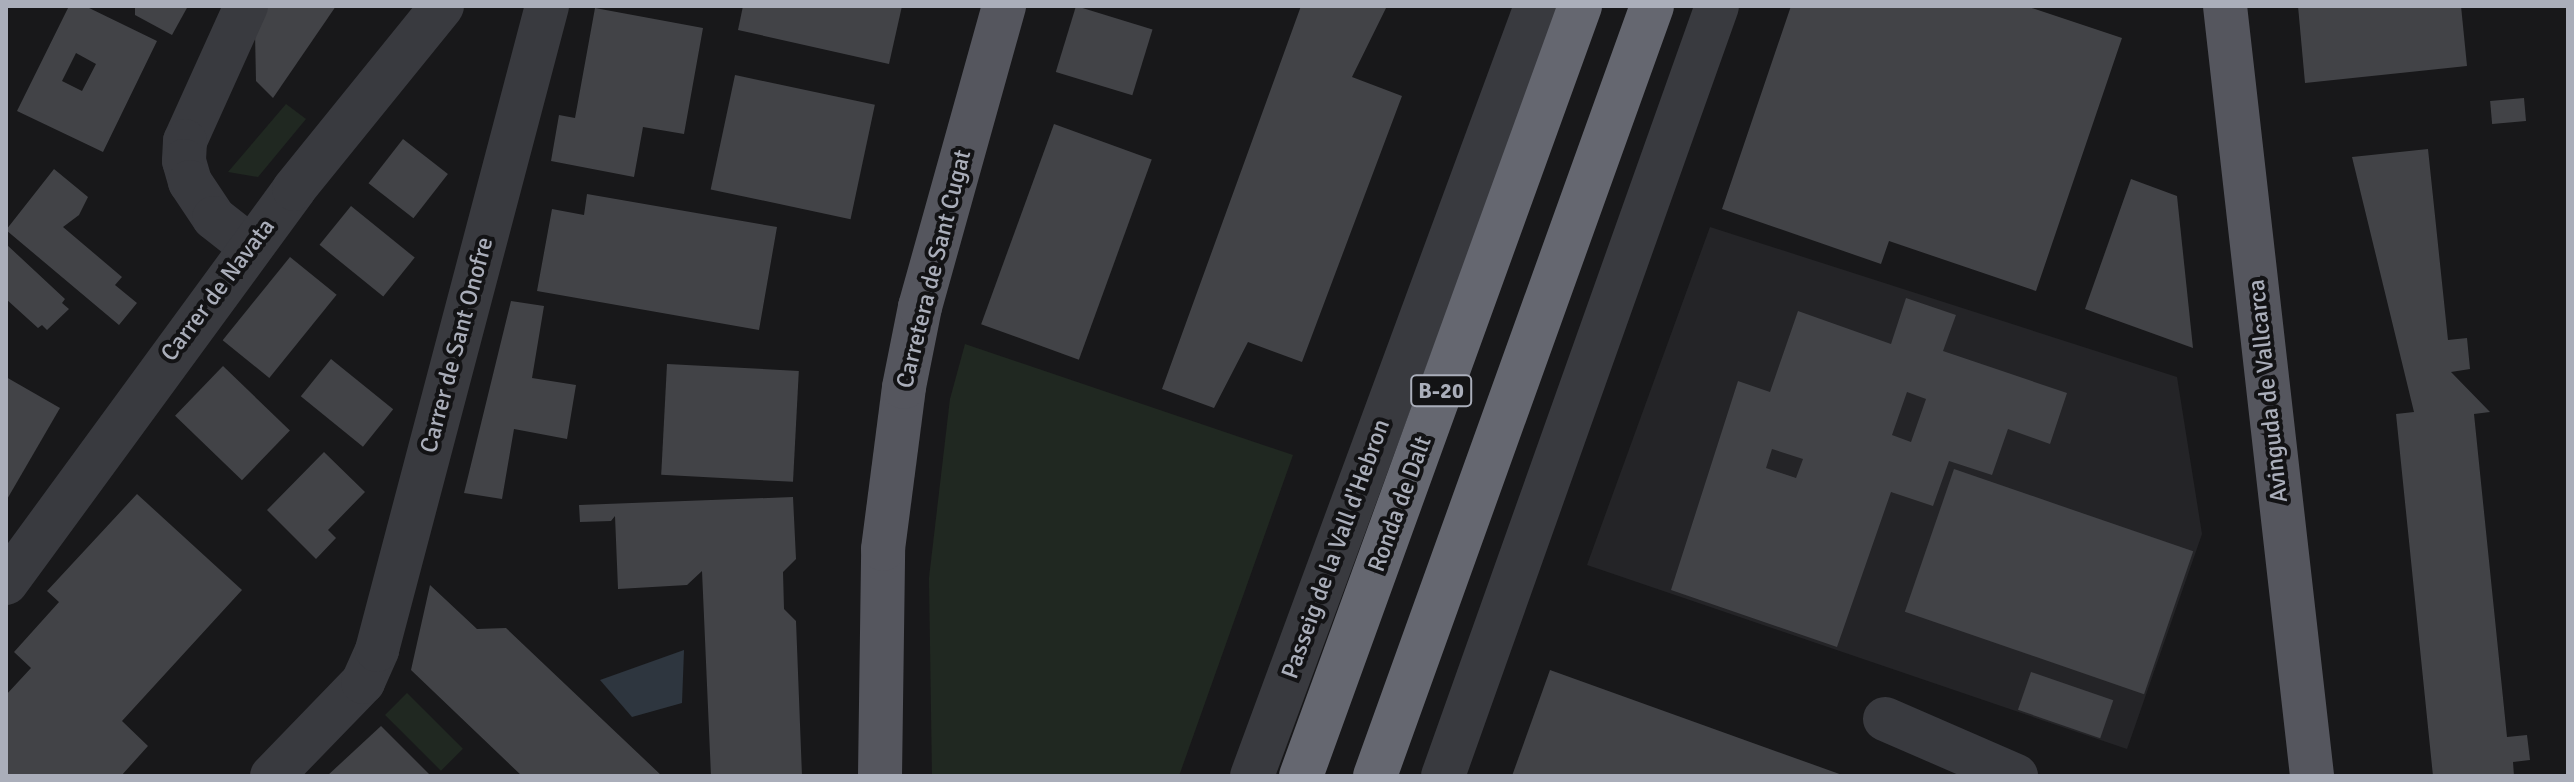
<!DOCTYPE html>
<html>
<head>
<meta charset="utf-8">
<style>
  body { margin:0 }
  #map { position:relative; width:2574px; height:782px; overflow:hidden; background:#18181a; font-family:Signika,sans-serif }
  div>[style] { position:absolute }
  .built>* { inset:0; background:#242427 }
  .green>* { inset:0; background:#202821; transform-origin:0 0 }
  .water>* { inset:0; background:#2e363f }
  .building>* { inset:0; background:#424347; transform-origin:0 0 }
  .minor>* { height:44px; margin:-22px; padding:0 22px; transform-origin:22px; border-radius:22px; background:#393a3f }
  .major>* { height:44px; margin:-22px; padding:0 22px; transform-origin:22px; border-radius:22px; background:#55565e }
  .highway>* { height:44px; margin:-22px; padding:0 22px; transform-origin:22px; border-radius:22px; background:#656770 }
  span { translate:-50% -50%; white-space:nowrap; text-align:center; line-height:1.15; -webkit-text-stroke:8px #131315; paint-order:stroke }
  .shield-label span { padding:2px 6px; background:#131315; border:2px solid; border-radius:6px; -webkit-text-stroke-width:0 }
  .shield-label { font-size:22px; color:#aaaeba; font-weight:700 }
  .street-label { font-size:24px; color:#aaaeba }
  .frame { position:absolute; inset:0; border:8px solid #aaaeba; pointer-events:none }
</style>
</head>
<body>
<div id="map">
  <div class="built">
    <div style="clip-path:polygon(1710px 227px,2177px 377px,2202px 534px,2127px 749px,1587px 565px)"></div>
  </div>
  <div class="green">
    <div style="clip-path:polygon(286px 104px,306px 119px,258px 177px,228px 172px)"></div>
    <div style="clip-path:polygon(965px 344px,1293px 455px,1179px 776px,932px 776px,929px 578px,950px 399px)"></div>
    <div style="left:407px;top:693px;width:79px;height:31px;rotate:45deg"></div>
  </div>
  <div class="water">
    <div style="clip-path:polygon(684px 650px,682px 703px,632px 717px,600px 680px)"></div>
  </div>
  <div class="building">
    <div style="clip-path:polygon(evenodd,69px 6px,85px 6px,157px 41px,103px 152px,17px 111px,69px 6px,76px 53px,96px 64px,82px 91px,62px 81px,76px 53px)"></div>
    <div style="clip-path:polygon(135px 6px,188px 6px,172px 35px,135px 15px)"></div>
    <div style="clip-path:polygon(268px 6px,336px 6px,273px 98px,256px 81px,255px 33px)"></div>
    <div style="clip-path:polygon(743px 6px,902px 6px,889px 64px,738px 30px)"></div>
    <div style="left:1076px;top:6px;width:80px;height:69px;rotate:17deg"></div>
    <div style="clip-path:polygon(1301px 6px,1387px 6px,1352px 77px,1402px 96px,1302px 362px,1248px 342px,1214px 408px,1162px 389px)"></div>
    <div style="clip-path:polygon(1791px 6px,2026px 6px,2122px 38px,2036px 291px,1889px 241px,1881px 264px,1722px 209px)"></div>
    <div style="clip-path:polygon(2298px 6px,2461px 6px,2467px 66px,2305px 83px)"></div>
    <div style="clip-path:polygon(595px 8px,703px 28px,684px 134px,643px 127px,634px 177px,551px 161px,559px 115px,575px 118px)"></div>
    <div style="left:735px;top:75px;width:143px;height:117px;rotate:12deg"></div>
    <div style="left:2524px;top:98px;width:23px;height:34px;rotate:85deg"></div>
    <div style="left:1054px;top:124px;width:104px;height:213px;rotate:20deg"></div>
    <div style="left:403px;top:139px;width:57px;height:56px;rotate:38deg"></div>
    <div style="clip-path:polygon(2428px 149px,2448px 340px,2467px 338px,2470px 369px,2451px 372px,2490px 412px,2474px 414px,2507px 737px,2527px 735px,2530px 760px,2513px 762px,2514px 776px,2433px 776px,2396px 414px,2414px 412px,2352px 157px)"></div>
    <div style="clip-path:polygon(54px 169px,88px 197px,79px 215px,63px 227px,122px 277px,115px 285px,137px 303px,119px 325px,6px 230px)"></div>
    <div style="clip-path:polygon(2131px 179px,2177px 196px,2193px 348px,2085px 309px)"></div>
    <div style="clip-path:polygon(587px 194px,777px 227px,759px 330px,537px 291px,552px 209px,584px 215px)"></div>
    <div style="left:351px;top:206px;width:82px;height:50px;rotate:39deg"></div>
    <div style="clip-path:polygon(6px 244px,65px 299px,62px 303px,69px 309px,47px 330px,42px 325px,38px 328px,6px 299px)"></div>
    <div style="left:290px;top:257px;width:60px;height:107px;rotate:39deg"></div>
    <div style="clip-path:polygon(evenodd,1906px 298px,1956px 315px,1943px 351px,2067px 393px,2050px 444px,2008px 429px,1992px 475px,1949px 461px,1933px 506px,1891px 492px,1837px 647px,1671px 590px,1738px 381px,1770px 392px,1798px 311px,1891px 344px,1906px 298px,1907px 392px,1926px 399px,1911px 442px,1892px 435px,1907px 392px,1906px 298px,1772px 449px,1803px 459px,1796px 478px,1766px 468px,1772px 449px)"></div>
    <div style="clip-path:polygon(511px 301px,544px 306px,532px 378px,576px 385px,567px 439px,514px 429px,502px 499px,464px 493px)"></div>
    <div style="left:331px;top:359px;width:80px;height:48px;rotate:39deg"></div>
    <div style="left:667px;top:364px;width:132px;height:111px;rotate:3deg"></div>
    <div style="left:223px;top:366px;width:93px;height:69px;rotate:44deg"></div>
    <div style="clip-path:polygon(6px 377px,60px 408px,6px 501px)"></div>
    <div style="clip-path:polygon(324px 452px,365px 492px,328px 530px,336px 538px,316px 559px,267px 510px)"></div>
    <div style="left:1954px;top:469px;width:253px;height:151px;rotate:19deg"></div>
    <div style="clip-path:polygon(137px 494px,242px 590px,122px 721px,148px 746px,121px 776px,6px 776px,6px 695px,31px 668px,14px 652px,59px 602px,47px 591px)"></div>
    <div style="clip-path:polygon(793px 497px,796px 559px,783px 572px,784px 609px,796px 621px,802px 776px,711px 776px,702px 571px,687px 585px,618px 589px,615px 516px,611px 521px,580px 522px,579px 505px)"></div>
    <div style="clip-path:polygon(430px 585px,477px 629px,506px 628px,662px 776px,522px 776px,411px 670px)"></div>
    <div style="clip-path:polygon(1550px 670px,1845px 776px,1512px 776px)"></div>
    <div style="left:2031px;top:672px;width:87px;height:40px;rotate:19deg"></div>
    <div style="clip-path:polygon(381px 726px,431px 776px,327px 776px)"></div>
  </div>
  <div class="minor">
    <div style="left:246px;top:6px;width:148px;rotate:114.3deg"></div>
    <div style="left:185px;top:141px;width:20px;rotate:93deg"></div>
    <div style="left:184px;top:161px;width:22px;rotate:74deg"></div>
    <div style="left:190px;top:182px;width:43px;rotate:56.3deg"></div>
    <div style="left:214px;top:218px;width:47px;rotate:38.1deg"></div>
    <div style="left:6px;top:583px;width:488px;rotate:-53.8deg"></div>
    <div style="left:294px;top:189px;width:235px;rotate:-51deg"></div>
    <div style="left:1885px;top:719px;width:143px;rotate:23.5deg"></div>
    <div style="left:272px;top:776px;width:131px;rotate:-45.9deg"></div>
    <div style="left:363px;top:682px;width:35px;rotate:-66deg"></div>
    <div style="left:377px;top:650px;width:666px;rotate:-75.21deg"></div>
    <div style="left:1252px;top:776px;width:821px;rotate:-69.75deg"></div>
    <div style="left:1443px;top:776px;width:817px;rotate:-70.41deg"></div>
  </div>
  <div class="major">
    <div style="left:2225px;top:6px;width:775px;rotate:83.55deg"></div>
    <div style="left:880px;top:776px;width:227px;rotate:-89.2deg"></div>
    <div style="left:883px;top:549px;width:163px;rotate:-82.6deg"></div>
    <div style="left:904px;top:387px;width:82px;rotate:-78.7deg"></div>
    <div style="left:920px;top:307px;width:313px;rotate:-74.4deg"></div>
  </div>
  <div class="highway">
    <div style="left:1301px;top:776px;width:819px;rotate:-70.08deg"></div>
    <div style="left:1375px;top:776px;width:818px;rotate:-70.21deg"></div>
  </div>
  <div class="shield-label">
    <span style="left:1441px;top:391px">B-20</span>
  </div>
  <div class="street-label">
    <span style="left:934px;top:269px;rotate:-76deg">Carretera de Sant Cugat</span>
    <span style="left:218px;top:290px;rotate:-53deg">Carrer de Navata</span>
    <span style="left:457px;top:345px;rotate:-75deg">Carrer de Sant Onofre</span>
    <span style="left:2268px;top:391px;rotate:-96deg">Avinguda de Vallcarca</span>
    <span style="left:1400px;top:504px;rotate:-70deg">Ronda de Dalt</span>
    <span style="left:1336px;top:549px;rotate:-70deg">Passeig de la Vall d'Hebron</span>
  </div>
  <div class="frame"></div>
</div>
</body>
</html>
